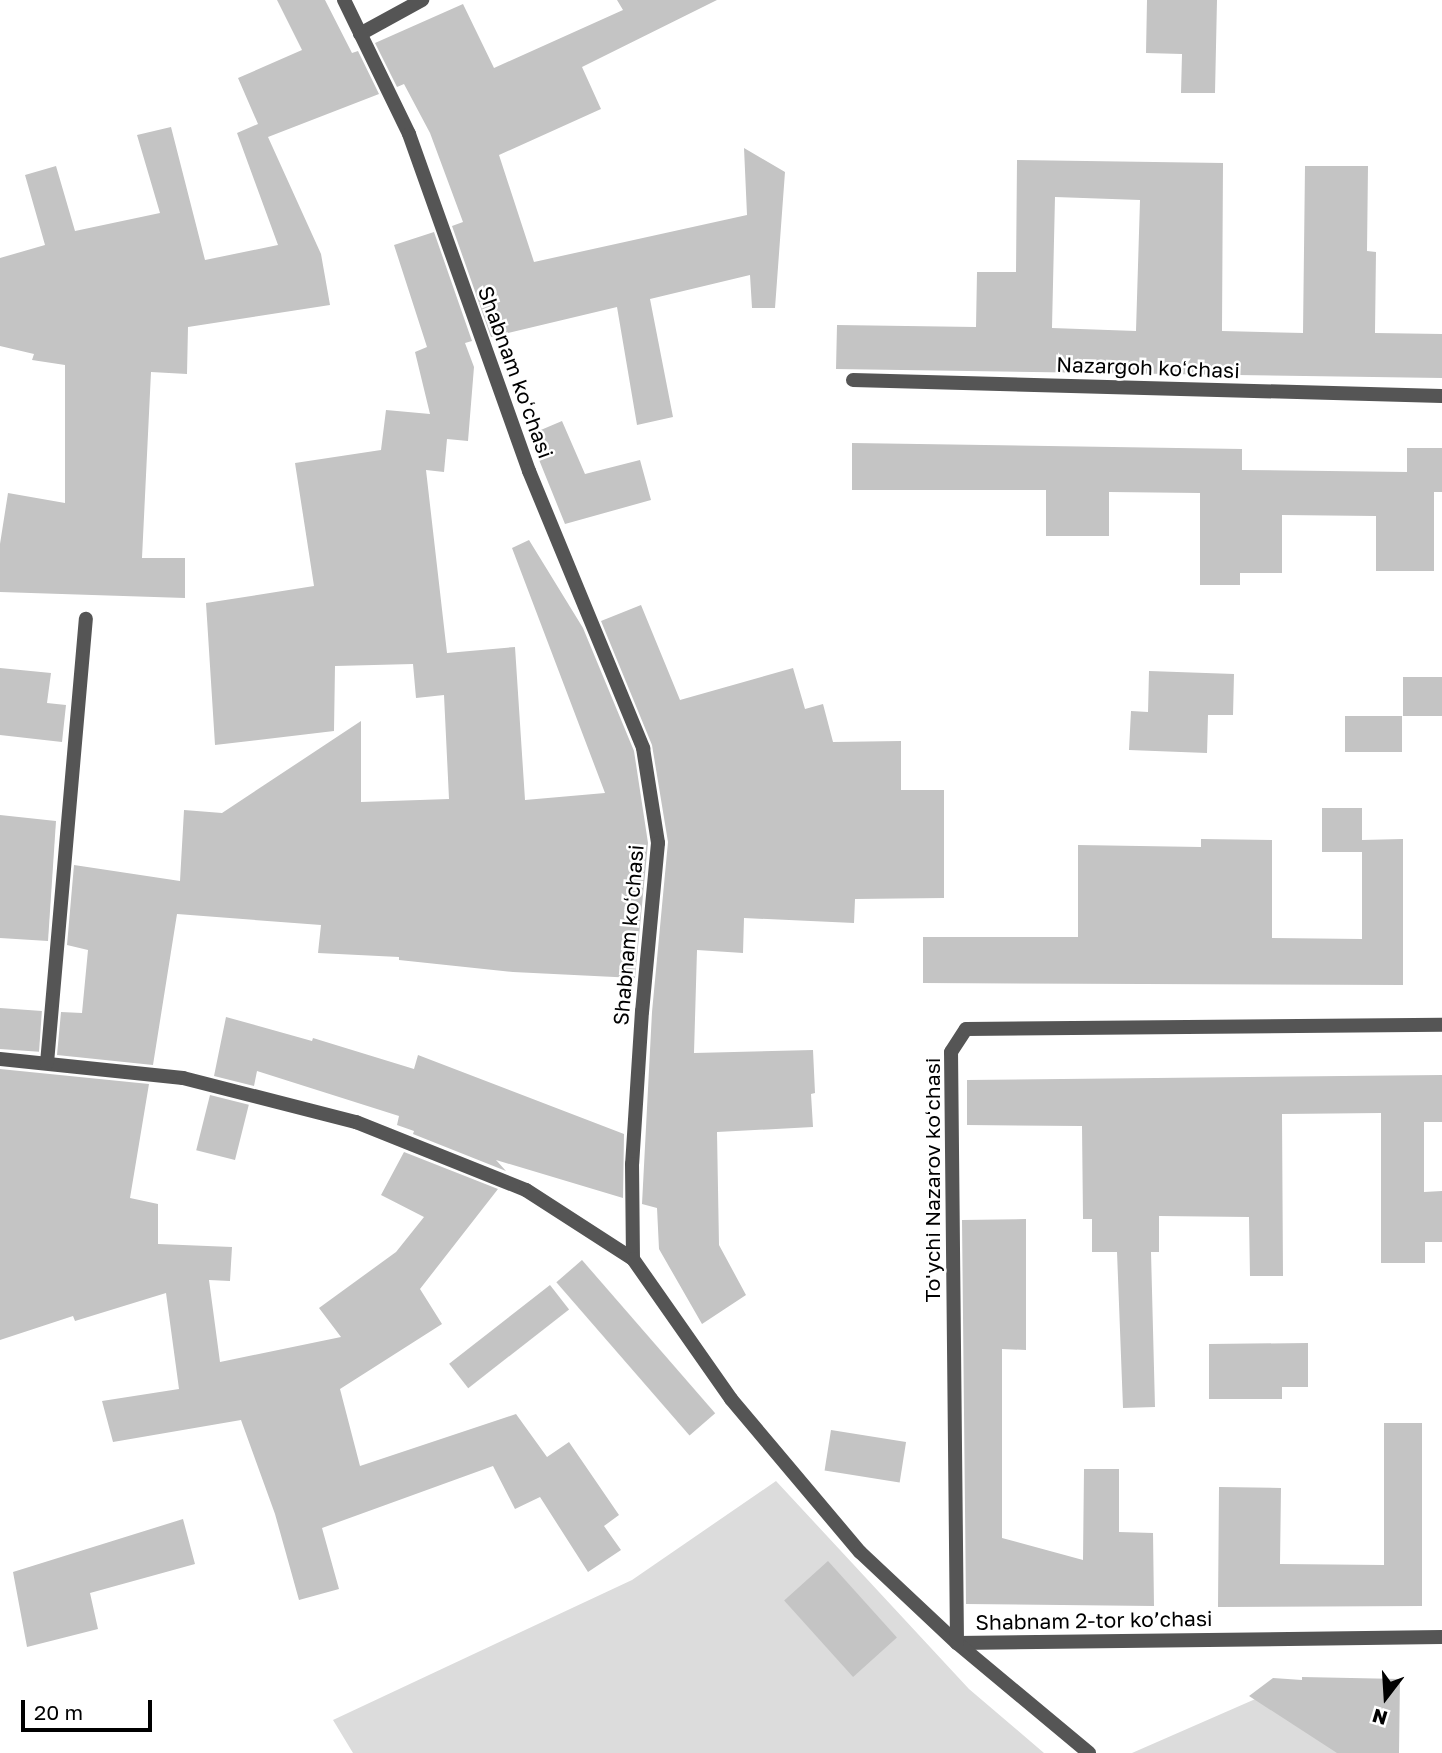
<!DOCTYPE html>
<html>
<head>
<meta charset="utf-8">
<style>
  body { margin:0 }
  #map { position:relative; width:1442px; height:1753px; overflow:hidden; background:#fff; font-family:"Golos Text",sans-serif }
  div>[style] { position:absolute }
  .green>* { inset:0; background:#dcdcdc }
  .building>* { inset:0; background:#c4c4c4; transform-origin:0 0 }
  .service>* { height:14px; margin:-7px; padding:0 7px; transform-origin:7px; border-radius:7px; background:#555 }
  .minor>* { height:14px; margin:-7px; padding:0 7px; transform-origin:7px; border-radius:7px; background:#555 }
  span { translate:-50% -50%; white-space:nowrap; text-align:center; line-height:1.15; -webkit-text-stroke:5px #fff; paint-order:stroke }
  .street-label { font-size:21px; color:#000 }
  .north { position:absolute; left:1351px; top:1662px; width:70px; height:70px; -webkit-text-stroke:5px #fff; paint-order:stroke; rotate:197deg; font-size:19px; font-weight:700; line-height:28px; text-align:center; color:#000 }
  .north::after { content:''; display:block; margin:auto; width:24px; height:32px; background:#000; clip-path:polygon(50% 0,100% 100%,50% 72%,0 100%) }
  .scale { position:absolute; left:21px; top:1700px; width:131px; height:32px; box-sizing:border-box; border:4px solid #000; border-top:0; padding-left:9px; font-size:21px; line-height:24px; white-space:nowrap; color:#000; -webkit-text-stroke:5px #fff; paint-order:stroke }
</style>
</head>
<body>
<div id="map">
  <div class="green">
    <div style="clip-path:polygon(776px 1481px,969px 1689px,1044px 1753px,353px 1753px,333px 1720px,632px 1580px)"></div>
    <div style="clip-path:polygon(1283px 1687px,1359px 1753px,1132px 1753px)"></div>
  </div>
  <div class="building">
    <div style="clip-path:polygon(277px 0,325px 0,352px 53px,358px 51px,379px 94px,268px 137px,321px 254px,330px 305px,188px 327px,187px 374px,151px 372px,142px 558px,185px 558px,185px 598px,0 592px,0 544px,8px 493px,65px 503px,65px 365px,32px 360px,34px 354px,0 346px,0 258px,45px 245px,25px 175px,56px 166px,75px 231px,160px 213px,137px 135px,171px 127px,205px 260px,278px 245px,237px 133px,258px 124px,238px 78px,302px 50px)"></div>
    <div style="clip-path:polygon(617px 0,717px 0,582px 67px,601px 109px,499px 155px,534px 262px,747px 215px,744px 148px,785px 172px,775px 308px,752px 308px,750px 275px,650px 299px,673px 417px,637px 425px,617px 307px,491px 337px,452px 226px,463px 222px,430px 133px,404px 84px,397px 87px,375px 43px,463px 4px,494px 68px,623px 10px)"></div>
    <div style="clip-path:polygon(1147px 0,1217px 0,1215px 93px,1181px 93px,1182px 54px,1146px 53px)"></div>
    <div style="clip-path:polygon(evenodd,1017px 160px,1223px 163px,1222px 331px,1303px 333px,1305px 166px,1368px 166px,1367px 251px,1376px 252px,1375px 333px,1442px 334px,1442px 378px,836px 369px,837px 325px,976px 327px,977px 272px,1016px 272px,1017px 160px,1055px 197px,1140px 200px,1136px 331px,1052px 328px,1055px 197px)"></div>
    <div style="clip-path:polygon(434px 232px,472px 341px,465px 343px,474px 367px,468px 441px,447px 439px,444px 472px,426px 470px,447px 653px,515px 647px,525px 800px,605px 793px,512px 548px,529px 540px,583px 628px,634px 751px,648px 843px,635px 978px,513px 972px,399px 960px,399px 957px,318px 953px,321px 925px,177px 914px,153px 1065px,57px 1055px,61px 1012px,82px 1013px,88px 950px,67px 945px,74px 865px,180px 881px,184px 810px,222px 813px,361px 721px,361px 802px,449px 799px,444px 695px,416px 698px,413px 664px,335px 666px,334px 731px,215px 745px,206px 603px,314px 586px,295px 463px,381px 450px,386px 410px,430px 414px,415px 352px,427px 347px,394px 245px)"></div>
    <div style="clip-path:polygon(562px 421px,585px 474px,640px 460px,651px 500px,565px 524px,529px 435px)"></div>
    <div style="clip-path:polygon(852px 443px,1242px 449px,1242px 470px,1407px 472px,1407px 448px,1442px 448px,1442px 492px,1434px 492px,1434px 571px,1376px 571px,1376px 516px,1282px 515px,1282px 573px,1240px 573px,1240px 585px,1200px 585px,1200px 493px,1109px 492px,1109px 536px,1046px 536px,1046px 490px,852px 490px)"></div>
    <div style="clip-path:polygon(641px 605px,680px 700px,793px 668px,805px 709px,823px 704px,833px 742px,901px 741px,901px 790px,944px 790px,944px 898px,855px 899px,854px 923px,744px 918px,743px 953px,697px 950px,694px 1053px,813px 1050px,815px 1093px,811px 1094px,813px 1127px,717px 1132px,719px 1245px,746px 1295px,702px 1324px,659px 1249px,657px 1208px,642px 1204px,652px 1012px,668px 842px,652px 745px,601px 621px)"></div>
    <div style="clip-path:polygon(0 668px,51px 673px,47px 703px,66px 705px,62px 742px,0 735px)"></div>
    <div style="clip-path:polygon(1149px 671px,1234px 674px,1233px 715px,1208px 715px,1207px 753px,1129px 750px,1131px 711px,1148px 712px)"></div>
    <div style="left:1403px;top:677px;width:39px;height:39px"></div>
    <div style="left:1345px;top:716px;width:57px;height:36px"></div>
    <div style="clip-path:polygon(1322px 808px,1362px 808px,1362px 840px,1403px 839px,1403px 985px,923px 983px,923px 937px,1078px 937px,1078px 845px,1201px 847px,1201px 839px,1272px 840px,1272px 938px,1362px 939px,1362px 852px,1322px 852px)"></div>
    <div style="clip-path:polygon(0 815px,56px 821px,48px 941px,0 938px)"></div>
    <div style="left:0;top:1008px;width:42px;height:41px;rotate:4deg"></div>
    <div style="clip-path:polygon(226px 1017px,312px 1041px,313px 1038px,414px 1069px,418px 1055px,624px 1134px,623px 1198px,496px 1160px,506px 1171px,413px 1134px,414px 1131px,397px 1125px,399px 1116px,257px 1071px,254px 1086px,214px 1076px)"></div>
    <div style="clip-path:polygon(0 1069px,149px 1084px,130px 1198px,158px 1204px,158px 1244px,232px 1247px,230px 1281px,209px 1280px,220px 1362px,341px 1337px,319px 1308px,396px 1252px,424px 1217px,381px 1195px,404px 1152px,498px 1189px,420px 1289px,442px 1324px,340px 1389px,360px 1466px,516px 1414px,547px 1457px,569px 1442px,619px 1515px,604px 1526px,621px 1550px,588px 1572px,540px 1497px,515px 1509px,493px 1466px,322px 1528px,339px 1589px,299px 1600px,275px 1514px,241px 1420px,113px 1442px,102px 1401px,179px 1389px,166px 1293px,75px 1321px,73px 1316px,0 1340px)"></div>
    <div style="clip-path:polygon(1442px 1075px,1442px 1122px,1424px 1122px,1424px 1192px,1442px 1191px,1442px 1242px,1425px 1242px,1425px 1263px,1381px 1263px,1381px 1113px,1282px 1114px,1283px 1276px,1250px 1276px,1249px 1217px,1159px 1216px,1159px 1252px,1151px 1252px,1155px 1407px,1123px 1408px,1117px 1252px,1092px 1252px,1092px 1219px,1083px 1219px,1082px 1126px,967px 1125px,967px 1080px)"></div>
    <div style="left:210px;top:1095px;width:40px;height:57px;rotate:14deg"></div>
    <div style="clip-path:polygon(1026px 1219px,1026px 1350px,1002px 1349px,1002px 1538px,1083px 1560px,1084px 1469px,1119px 1469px,1119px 1532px,1153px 1533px,1154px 1606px,966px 1604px,962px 1220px)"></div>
    <div style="left:582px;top:1260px;width:203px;height:34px;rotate:49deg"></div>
    <div style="left:550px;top:1285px;width:31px;height:128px;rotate:52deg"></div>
    <div style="clip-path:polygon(1308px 1343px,1308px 1387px,1282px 1387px,1282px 1399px,1209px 1399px,1209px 1344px)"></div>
    <div style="clip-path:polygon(1384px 1423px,1422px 1423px,1422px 1606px,1218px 1607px,1219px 1487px,1281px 1488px,1280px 1564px,1384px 1565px)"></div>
    <div style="left:831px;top:1430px;width:76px;height:41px;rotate:9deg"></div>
    <div style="clip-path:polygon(183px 1519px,195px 1564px,90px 1593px,98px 1629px,27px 1647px,13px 1572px)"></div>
    <div style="left:828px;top:1561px;width:103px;height:59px;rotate:48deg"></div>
    <div style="clip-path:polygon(1302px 1677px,1400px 1679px,1399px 1753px,1337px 1753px,1249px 1696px,1273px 1678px,1302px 1680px)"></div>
  </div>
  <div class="service">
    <div style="left:360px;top:34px;width:71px;rotate:-28.7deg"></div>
  </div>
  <div class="minor">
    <div style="left:344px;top:0;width:149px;rotate:64.1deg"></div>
    <div style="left:409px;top:134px;width:358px;rotate:70.4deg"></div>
    <div style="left:529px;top:471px;width:300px;rotate:67.6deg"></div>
    <div style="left:643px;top:748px;width:96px;rotate:81deg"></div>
    <div style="left:658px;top:843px;width:169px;rotate:95.4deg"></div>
    <div style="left:642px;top:1011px;width:153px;rotate:93.7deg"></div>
    <div style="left:632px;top:1164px;width:95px;rotate:89.4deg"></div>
    <div style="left:853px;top:380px;width:589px;rotate:1.56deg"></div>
    <div style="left:0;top:1059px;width:184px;rotate:5.9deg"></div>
    <div style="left:183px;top:1078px;width:179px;rotate:14.3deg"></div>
    <div style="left:356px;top:1122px;width:183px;rotate:21.8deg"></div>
    <div style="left:526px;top:1190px;width:127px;rotate:32.8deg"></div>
    <div style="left:633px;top:1259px;width:171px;rotate:55deg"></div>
    <div style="left:731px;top:1399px;width:200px;rotate:49.9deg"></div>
    <div style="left:860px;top:1552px;width:133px;rotate:43.2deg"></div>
    <div style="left:957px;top:1643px;width:485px;rotate:-0.7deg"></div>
    <div style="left:47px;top:1063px;width:446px;rotate:-85deg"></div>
    <div style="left:1089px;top:1753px;width:172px;rotate:-140.2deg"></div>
    <div style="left:957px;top:1643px;width:591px;rotate:-90.58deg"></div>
    <div style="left:951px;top:1052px;width:27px;rotate:-57deg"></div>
    <div style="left:966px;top:1029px;width:476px;rotate:-0.5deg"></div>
  </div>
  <div class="street-label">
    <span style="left:1148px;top:367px;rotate:2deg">Nazargoh koʻchasi</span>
    <span style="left:516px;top:372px;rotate:70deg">Shabnam koʻchasi</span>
    <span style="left:628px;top:935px;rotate:-85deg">Shabnam koʻchasi</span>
    <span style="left:932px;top:1180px;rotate:-90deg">To'ychi Nazarov koʻchasi</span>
    <span style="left:1094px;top:1620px;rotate:-1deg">Shabnam 2-tor koʼchasi</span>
  </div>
  <div class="north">N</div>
  <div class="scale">20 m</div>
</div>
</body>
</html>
